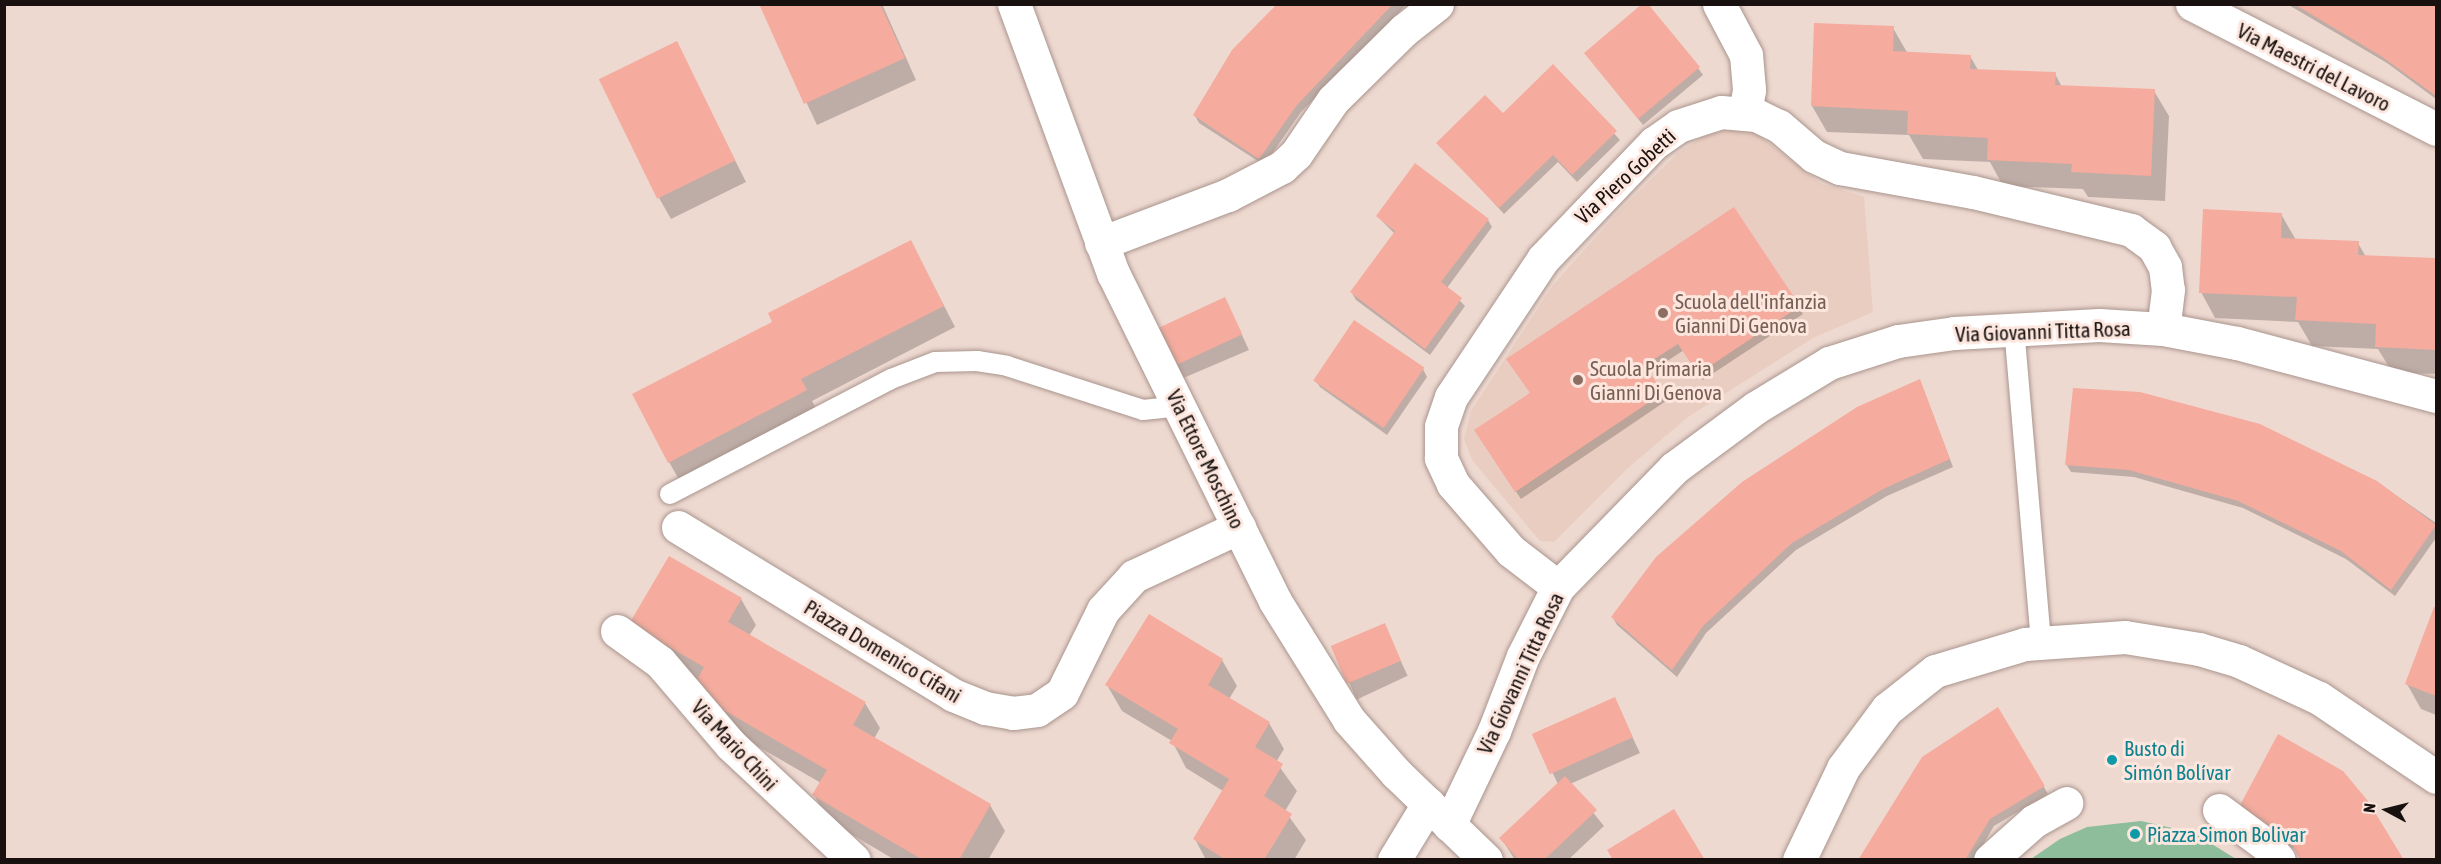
<!DOCTYPE html>
<html>
<head>
<meta charset="utf-8">
<style>
  body { margin:0 }
  #map { position:relative; width:2441px; height:864px; overflow:hidden; background:#eed9d1; font-family:"Asap Condensed",sans-serif }
  div>[style] { position:absolute }
  .built>* { inset:0; background:#eacdc1 }
  .green>* { inset:0; background:#8ebd9c }
  .shadow>* { inset:0; background:#0003; transform-origin:0 0 }
  .building>* { inset:0; background:#f5ab9d; transform-origin:0 0 }
  .roads { filter:drop-shadow(0 0 2px #a9958d) drop-shadow(0 0 2px #a9958d) }
  .lane>* { height:20px; margin:-10px; padding:0 10px; transform-origin:10px; border-radius:10px; background:#fff }
  .street>* { height:33px; margin:-16.5px; padding:0 16.5px; transform-origin:16.5px; border-radius:16.5px; background:#fff }
  .dots>* { width:16px; height:16px; translate:-50% -50%; box-sizing:border-box; border:3px solid #fce6de; border-radius:50% }
  span { translate:-50% -50%; white-space:nowrap; text-align:center; line-height:1.15; -webkit-text-stroke:6px #fce6de; paint-order:stroke }
  .street-label { font-size:21px; color:#18110f }
  .education-label { font-size:21px; color:#785e54 }
  .left { translate:0 -50%; text-align:left }
  .culture-label { font-size:21px; color:#0d838f }
  .frame { position:absolute; inset:0; border:6px solid #18110f; pointer-events:none }
  .north { position:absolute; left:2357px; top:780px; width:60px; height:60px; -webkit-text-stroke:4px #fce6de; paint-order:stroke; rotate:277deg; font-size:16px; font-weight:700; line-height:24px; text-align:center; color:#18110f }
  .north::after { content:''; display:block; margin:auto; width:21px; height:27px; background:#18110f; clip-path:polygon(50% 0,100% 100%,50% 72%,0 100%) }
</style>
</head>
<body>
<div id="map">
  <div class="built">
    <div style="clip-path:polygon(1735px 128px,1756px 133px,1820px 183px,1864px 197px,1873px 312px,1813px 338px,1688px 417px,1628px 468px,1554px 542px,1540px 541px,1472px 460px,1464px 439px,1471px 411px,1553px 285px,1620px 210px,1678px 153px,1704px 136px)"></div>
  </div>
  <div class="green">
    <div style="clip-path:polygon(2141px 821px,2194px 833px,2236px 859px,2031px 859px,2060px 839px,2087px 827px)"></div>
  </div>
  <div class="shadow">
    <div style="clip-path:polygon(760px 4px,882px 4px,916px 80px,817px 125px)"></div>
    <div style="clip-path:polygon(1279px 4px,1407px 4px,1301px 112px,1264px 165px,1199px 123px,1195px 116px)"></div>
    <div style="clip-path:polygon(2287px 4px,2436px 4px,2436px 99px,2387px 63px)"></div>
    <div style="clip-path:polygon(1816px 25px,1893px 28px,1908px 54px,1970px 56px,1978px 70px,2055px 74px,2062px 87px,2154px 91px,2169px 116px,2165px 201px,2088px 197px,2083px 189px,2003px 186px,1990px 162px,1923px 159px,1909px 135px,1827px 132px,1812px 106px)"></div>
    <div style="clip-path:polygon(676px 43px,746px 182px,671px 219px,659px 198px)"></div>
    <div style="clip-path:polygon(1586px 54px,1698px 68px,1703px 75px,1643px 125px)"></div>
    <div style="clip-path:polygon(1553px 67px,1620px 140px,1577px 182px,1558px 162px,1504px 214px,1438px 143px,1503px 115px)"></div>
    <div style="clip-path:polygon(1734px 209px,1803px 314px,1703px 380px,1684px 350px,1649px 373px,1666px 401px,1521px 499px,1480px 438px)"></div>
    <div style="clip-path:polygon(2281px 214px,2296px 240px,2358px 243px,2366px 257px,2436px 260px,2436px 374px,2392px 372px,2378px 349px,2312px 346px,2298px 322px,2215px 318px,2201px 292px)"></div>
    <div style="clip-path:polygon(1377px 216px,1488px 220px,1492px 227px,1447px 288px,1465px 306px,1430px 355px,1356px 300px,1352px 293px,1395px 234px)"></div>
    <div style="clip-path:polygon(922px 263px,955px 327px,812px 401px,818px 412px,681px 483px,669px 462px)"></div>
    <div style="clip-path:polygon(1225px 299px,1249px 350px,1181px 379px,1172px 364px)"></div>
    <div style="clip-path:polygon(1423px 369px,1427px 377px,1387px 435px,1320px 387px,1315px 380px)"></div>
    <div style="clip-path:polygon(1920px 381px,1953px 467px,1887px 496px,1796px 550px,1706px 633px,1677px 677px,1617px 625px,1613px 618px)"></div>
    <div style="clip-path:polygon(2066px 464px,2377px 482px,2436px 523px,2436px 538px,2395px 596px,2346px 559px,2243px 508px,2134px 477px,2071px 472px)"></div>
    <div style="clip-path:polygon(741px 599px,756px 625px,749px 636px,865px 703px,880px 728px,874px 739px,990px 805px,1005px 831px,988px 860px,895px 860px,829px 821px,814px 795px,821px 783px,707px 717px,698px 680px,646px 650px)"></div>
    <div style="clip-path:polygon(2435px 609px,2436px 609px,2436px 715px,2421px 709px,2407px 684px)"></div>
    <div style="left:1384px;top:625px;width:56px;height:56px;rotate:65deg"></div>
    <div style="clip-path:polygon(1222px 660px,1237px 686px,1229px 699px,1269px 723px,1284px 749px,1276px 762px,1297px 791px,1285px 811px,1306px 840px,1294px 860px,1206px 860px,1195px 839px,1223px 791px,1186px 768px,1172px 741px,1122px 711px,1107px 685px)"></div>
    <div style="clip-path:polygon(1614px 699px,1640px 753px,1570px 784px,1604px 826px,1568px 860px,1515px 860px,1501px 838px,1558px 784px,1534px 735px)"></div>
    <div style="clip-path:polygon(1998px 709px,2048px 794px,1994px 826px,1974px 860px,1859px 860px)"></div>
    <div style="clip-path:polygon(2279px 736px,2297px 851px,2244px 817px)"></div>
  </div>
  <div class="building">
    <div style="clip-path:polygon(759px 4px,880px 4px,905px 58px,804px 104px)"></div>
    <div style="clip-path:polygon(1277px 4px,1393px 4px,1297px 105px,1259px 159px,1193px 115px,1232px 50px)"></div>
    <div style="clip-path:polygon(1642px 4px,1648px 4px,1700px 67px,1638px 119px,1584px 53px)"></div>
    <div style="clip-path:polygon(2294px 4px,2436px 4px,2436px 96px,2381px 56px)"></div>
    <div style="clip-path:polygon(1814px 23px,1894px 26px,1893px 51px,1971px 55px,1970px 69px,2056px 72px,2055px 85px,2155px 89px,2151px 176px,2071px 172px,2072px 164px,1987px 160px,1988px 138px,1907px 134px,1908px 111px,1811px 106px)"></div>
    <div style="left:677px;top:41px;width:133px;height:87px;rotate:64deg"></div>
    <div style="clip-path:polygon(1553px 64px,1617px 131px,1572px 175px,1553px 155px,1499px 208px,1436px 143px,1485px 95px,1503px 113px)"></div>
    <div style="clip-path:polygon(1415px 163px,1489px 219px,1441px 282px,1462px 298px,1425px 349px,1350px 292px,1395px 231px,1376px 216px)"></div>
    <div style="clip-path:polygon(1734px 207px,1800px 306px,1698px 374px,1678px 344px,1645px 365px,1663px 393px,1515px 492px,1474px 430px,1530px 393px,1506px 359px)"></div>
    <div style="clip-path:polygon(2203px 209px,2282px 213px,2281px 238px,2359px 241px,2358px 255px,2436px 258px,2436px 350px,2375px 347px,2376px 324px,2295px 320px,2297px 297px,2199px 293px)"></div>
    <div style="clip-path:polygon(911px 240px,944px 306px,801px 379px,807px 390px,668px 463px,632px 394px,772px 322px,768px 313px)"></div>
    <div style="left:1225px;top:297px;width:41px;height:77px;rotate:65deg"></div>
    <div style="left:1354px;top:320px;width:85px;height:73px;rotate:34deg"></div>
    <div style="clip-path:polygon(1920px 379px,1950px 459px,1883px 489px,1792px 543px,1703px 626px,1672px 670px,1611px 617px,1656px 557px,1742px 482px,1857px 407px)"></div>
    <div style="clip-path:polygon(2073px 388px,2140px 392px,2260px 424px,2377px 481px,2436px 525px,2391px 590px,2341px 551px,2238px 501px,2129px 470px,2065px 465px)"></div>
    <div style="clip-path:polygon(669px 556px,742px 598px,728px 622px,866px 702px,853px 725px,991px 804px,959px 860px,923px 860px,812px 795px,827px 770px,691px 691px,704px 667px,629px 624px)"></div>
    <div style="clip-path:polygon(2434px 607px,2436px 608px,2436px 696px,2405px 684px)"></div>
    <div style="clip-path:polygon(1149px 614px,1223px 659px,1208px 685px,1270px 722px,1255px 747px,1283px 764px,1264px 796px,1292px 814px,1264px 860px,1226px 860px,1193px 839px,1229px 779px,1169px 743px,1178px 729px,1105px 685px)"></div>
    <div style="left:1385px;top:623px;width:41px;height:59px;rotate:67deg"></div>
    <div style="left:1615px;top:697px;width:44px;height:91px;rotate:66deg"></div>
    <div style="clip-path:polygon(1998px 707px,2045px 786px,1990px 819px,1965px 860px,1858px 860px,1922px 757px)"></div>
    <div style="clip-path:polygon(2278px 734px,2343px 771px,2368px 801px,2404px 860px,2300px 860px,2292px 844px,2238px 809px)"></div>
    <div style="clip-path:polygon(1565px 776px,1597px 810px,1544px 860px,1519px 860px,1499px 838px)"></div>
    <div style="clip-path:polygon(1674px 809px,1705px 860px,1613px 860px,1607px 850px)"></div>
  </div>
  <div class="roads">
    <div class="lane">
      <div style="left:2014px;top:327px;width:316px;rotate:85.1deg"></div>
      <div style="left:670px;top:494px;width:249px;rotate:-27.5deg"></div>
      <div style="left:891px;top:379px;width:47px;rotate:-21.1deg"></div>
      <div style="left:935px;top:362px;width:42px;rotate:-1.4deg"></div>
      <div style="left:977px;top:361px;width:30px;rotate:9deg"></div>
      <div style="left:1007px;top:366px;width:143px;rotate:17.9deg"></div>
      <div style="left:1143px;top:410px;width:38px;rotate:-6deg"></div>
    </div>
    <div class="street">
      <div style="left:1014px;top:4px;width:287px;rotate:69.8deg"></div>
      <div style="left:1113px;top:273px;width:366px;rotate:63.7deg"></div>
      <div style="left:1275px;top:601px;width:140px;rotate:58.1deg"></div>
      <div style="left:1349px;top:720px;width:71px;rotate:48.4deg"></div>
      <div style="left:1396px;top:773px;width:125px;rotate:44deg"></div>
      <div style="left:1719px;top:4px;width:58px;rotate:62.1deg"></div>
      <div style="left:1746px;top:55px;width:35px;rotate:85deg"></div>
      <div style="left:1749px;top:90px;width:23px;rotate:100deg"></div>
      <div style="left:2192px;top:4px;width:274px;rotate:27.1deg"></div>
      <div style="left:1101px;top:243px;width:136px;rotate:-20.7deg"></div>
      <div style="left:1228px;top:195px;width:61px;rotate:-27.4deg"></div>
      <div style="left:1282px;top:167px;width:19px;rotate:-43deg"></div>
      <div style="left:1296px;top:154px;width:65px;rotate:-55.6deg"></div>
      <div style="left:1333px;top:100px;width:100px;rotate:-44.6deg"></div>
      <div style="left:1404px;top:30px;width:42px;rotate:-38.2deg"></div>
      <div style="left:678px;top:527px;width:322px;rotate:31.4deg"></div>
      <div style="left:953px;top:695px;width:35px;rotate:22deg"></div>
      <div style="left:985px;top:708px;width:28px;rotate:10deg"></div>
      <div style="left:1013px;top:713px;width:24px;rotate:-7deg"></div>
      <div style="left:1037px;top:710px;width:30px;rotate:-34deg"></div>
      <div style="left:1062px;top:693px;width:93px;rotate:-63.7deg"></div>
      <div style="left:1103px;top:610px;width:46px;rotate:-47.6deg"></div>
      <div style="left:1134px;top:576px;width:116px;rotate:-25deg"></div>
      <div style="left:1558px;top:587px;width:59px;rotate:-142.5deg"></div>
      <div style="left:1511px;top:551px;width:89px;rotate:-130.9deg"></div>
      <div style="left:1453px;top:484px;width:29px;rotate:-115deg"></div>
      <div style="left:1441px;top:458px;width:32px;rotate:-90deg"></div>
      <div style="left:1441px;top:426px;width:31px;rotate:-71deg"></div>
      <div style="left:1451px;top:397px;width:166px;rotate:-56.3deg"></div>
      <div style="left:1543px;top:259px;width:161px;rotate:-46.3deg"></div>
      <div style="left:1654px;top:143px;width:29px;rotate:-35deg"></div>
      <div style="left:1678px;top:126px;width:45px;rotate:-18deg"></div>
      <div style="left:1721px;top:112px;width:35px;rotate:5deg"></div>
      <div style="left:1756px;top:115px;width:25px;rotate:26deg"></div>
      <div style="left:1779px;top:126px;width:46px;rotate:40.6deg"></div>
      <div style="left:1814px;top:156px;width:29px;rotate:25deg"></div>
      <div style="left:1840px;top:168px;width:135px;rotate:10.2deg"></div>
      <div style="left:1973px;top:192px;width:163px;rotate:13.5deg"></div>
      <div style="left:2131px;top:230px;width:29px;rotate:36deg"></div>
      <div style="left:2154px;top:247px;width:23px;rotate:61deg"></div>
      <div style="left:2165px;top:267px;width:23px;rotate:83deg"></div>
      <div style="left:2168px;top:290px;width:39px;rotate:97deg"></div>
      <div style="left:617px;top:631px;width:53px;rotate:35.8deg"></div>
      <div style="left:660px;top:662px;width:109px;rotate:49.5deg"></div>
      <div style="left:731px;top:745px;width:168px;rotate:43.1deg"></div>
      <div style="left:2219px;top:810px;width:57px;rotate:36.5deg"></div>
      <div style="left:2265px;top:844px;width:21px;rotate:49deg"></div>
      <div style="left:1449px;top:825px;width:104px;rotate:-64.4deg"></div>
      <div style="left:1494px;top:731px;width:80px;rotate:-68.9deg"></div>
      <div style="left:1523px;top:656px;width:77px;rotate:-63.1deg"></div>
      <div style="left:1558px;top:587px;width:166px;rotate:-45.7deg"></div>
      <div style="left:1674px;top:468px;width:101px;rotate:-36.5deg"></div>
      <div style="left:1755px;top:408px;width:87px;rotate:-31.3deg"></div>
      <div style="left:1829px;top:363px;width:72px;rotate:-17.7deg"></div>
      <div style="left:1898px;top:341px;width:57px;rotate:-8.1deg"></div>
      <div style="left:1954px;top:333px;width:145px;rotate:-3.2deg"></div>
      <div style="left:2099px;top:325px;width:64px;rotate:3.6deg"></div>
      <div style="left:2163px;top:329px;width:75px;rotate:10.7deg"></div>
      <div style="left:2237px;top:343px;width:206px;rotate:14.9deg"></div>
      <div style="left:1394px;top:860px;width:66px;rotate:-58.7deg"></div>
      <div style="left:1799px;top:860px;width:102px;rotate:-64.4deg"></div>
      <div style="left:1843px;top:768px;width:74px;rotate:-53.3deg"></div>
      <div style="left:1887px;top:709px;width:61px;rotate:-38.4deg"></div>
      <div style="left:1935px;top:671px;width:94px;rotate:-16.7deg"></div>
      <div style="left:2025px;top:644px;width:100px;rotate:-4deg"></div>
      <div style="left:2125px;top:637px;width:75px;rotate:9.2deg"></div>
      <div style="left:2199px;top:649px;width:42px;rotate:16.7deg"></div>
      <div style="left:2239px;top:661px;width:88px;rotate:24.8deg"></div>
      <div style="left:2319px;top:698px;width:141px;rotate:34deg"></div>
      <div style="left:1990px;top:860px;width:59px;rotate:-41.6deg"></div>
      <div style="left:2034px;top:821px;width:37px;rotate:-29deg"></div>
    </div>
  </div>
  <div class="dots">
    <div style="left:1663px;top:313px;background:#8d6e63"></div>
    <div style="left:1578px;top:380px;background:#8d6e63"></div>
    <div style="left:2112px;top:760px;background:#0f9aa8"></div>
    <div style="left:2135px;top:834px;background:#0f9aa8"></div>
  </div>
  <div class="street-label">
    <span style="left:2314px;top:67px;rotate:27deg">Via Maestri del Lavoro</span>
    <span style="left:1625px;top:176px;rotate:-43deg">Via Piero Gobetti</span>
    <span style="left:2043px;top:331px;rotate:-2deg">Via Giovanni Titta Rosa</span>
    <span style="left:1206px;top:459px;rotate:64deg">Via Ettore Moschino</span>
    <span style="left:883px;top:651px;rotate:31deg">Piazza Domenico Cifani</span>
    <span style="left:1520px;top:673px;rotate:-65deg">Via Giovanni Titta Rosa</span>
    <span style="left:735px;top:745px;rotate:47deg">Via Mario Chini</span>
  </div>
  <div class="education-label">
    <span class="left" style="left:1675px;top:313px">Scuola dell'infanzia<br>Gianni Di Genova</span>
    <span class="left" style="left:1590px;top:380px">Scuola Primaria<br>Gianni Di Genova</span>
  </div>
  <div class="culture-label">
    <span class="left" style="left:2124px;top:760px">Busto di<br>Simón Bolívar</span>
    <span class="left" style="left:2147px;top:834px">Piazza Simon Bolivar</span>
  </div>
  <div class="frame"></div>
  <div class="north">N</div>
</div>
</body>
</html>
